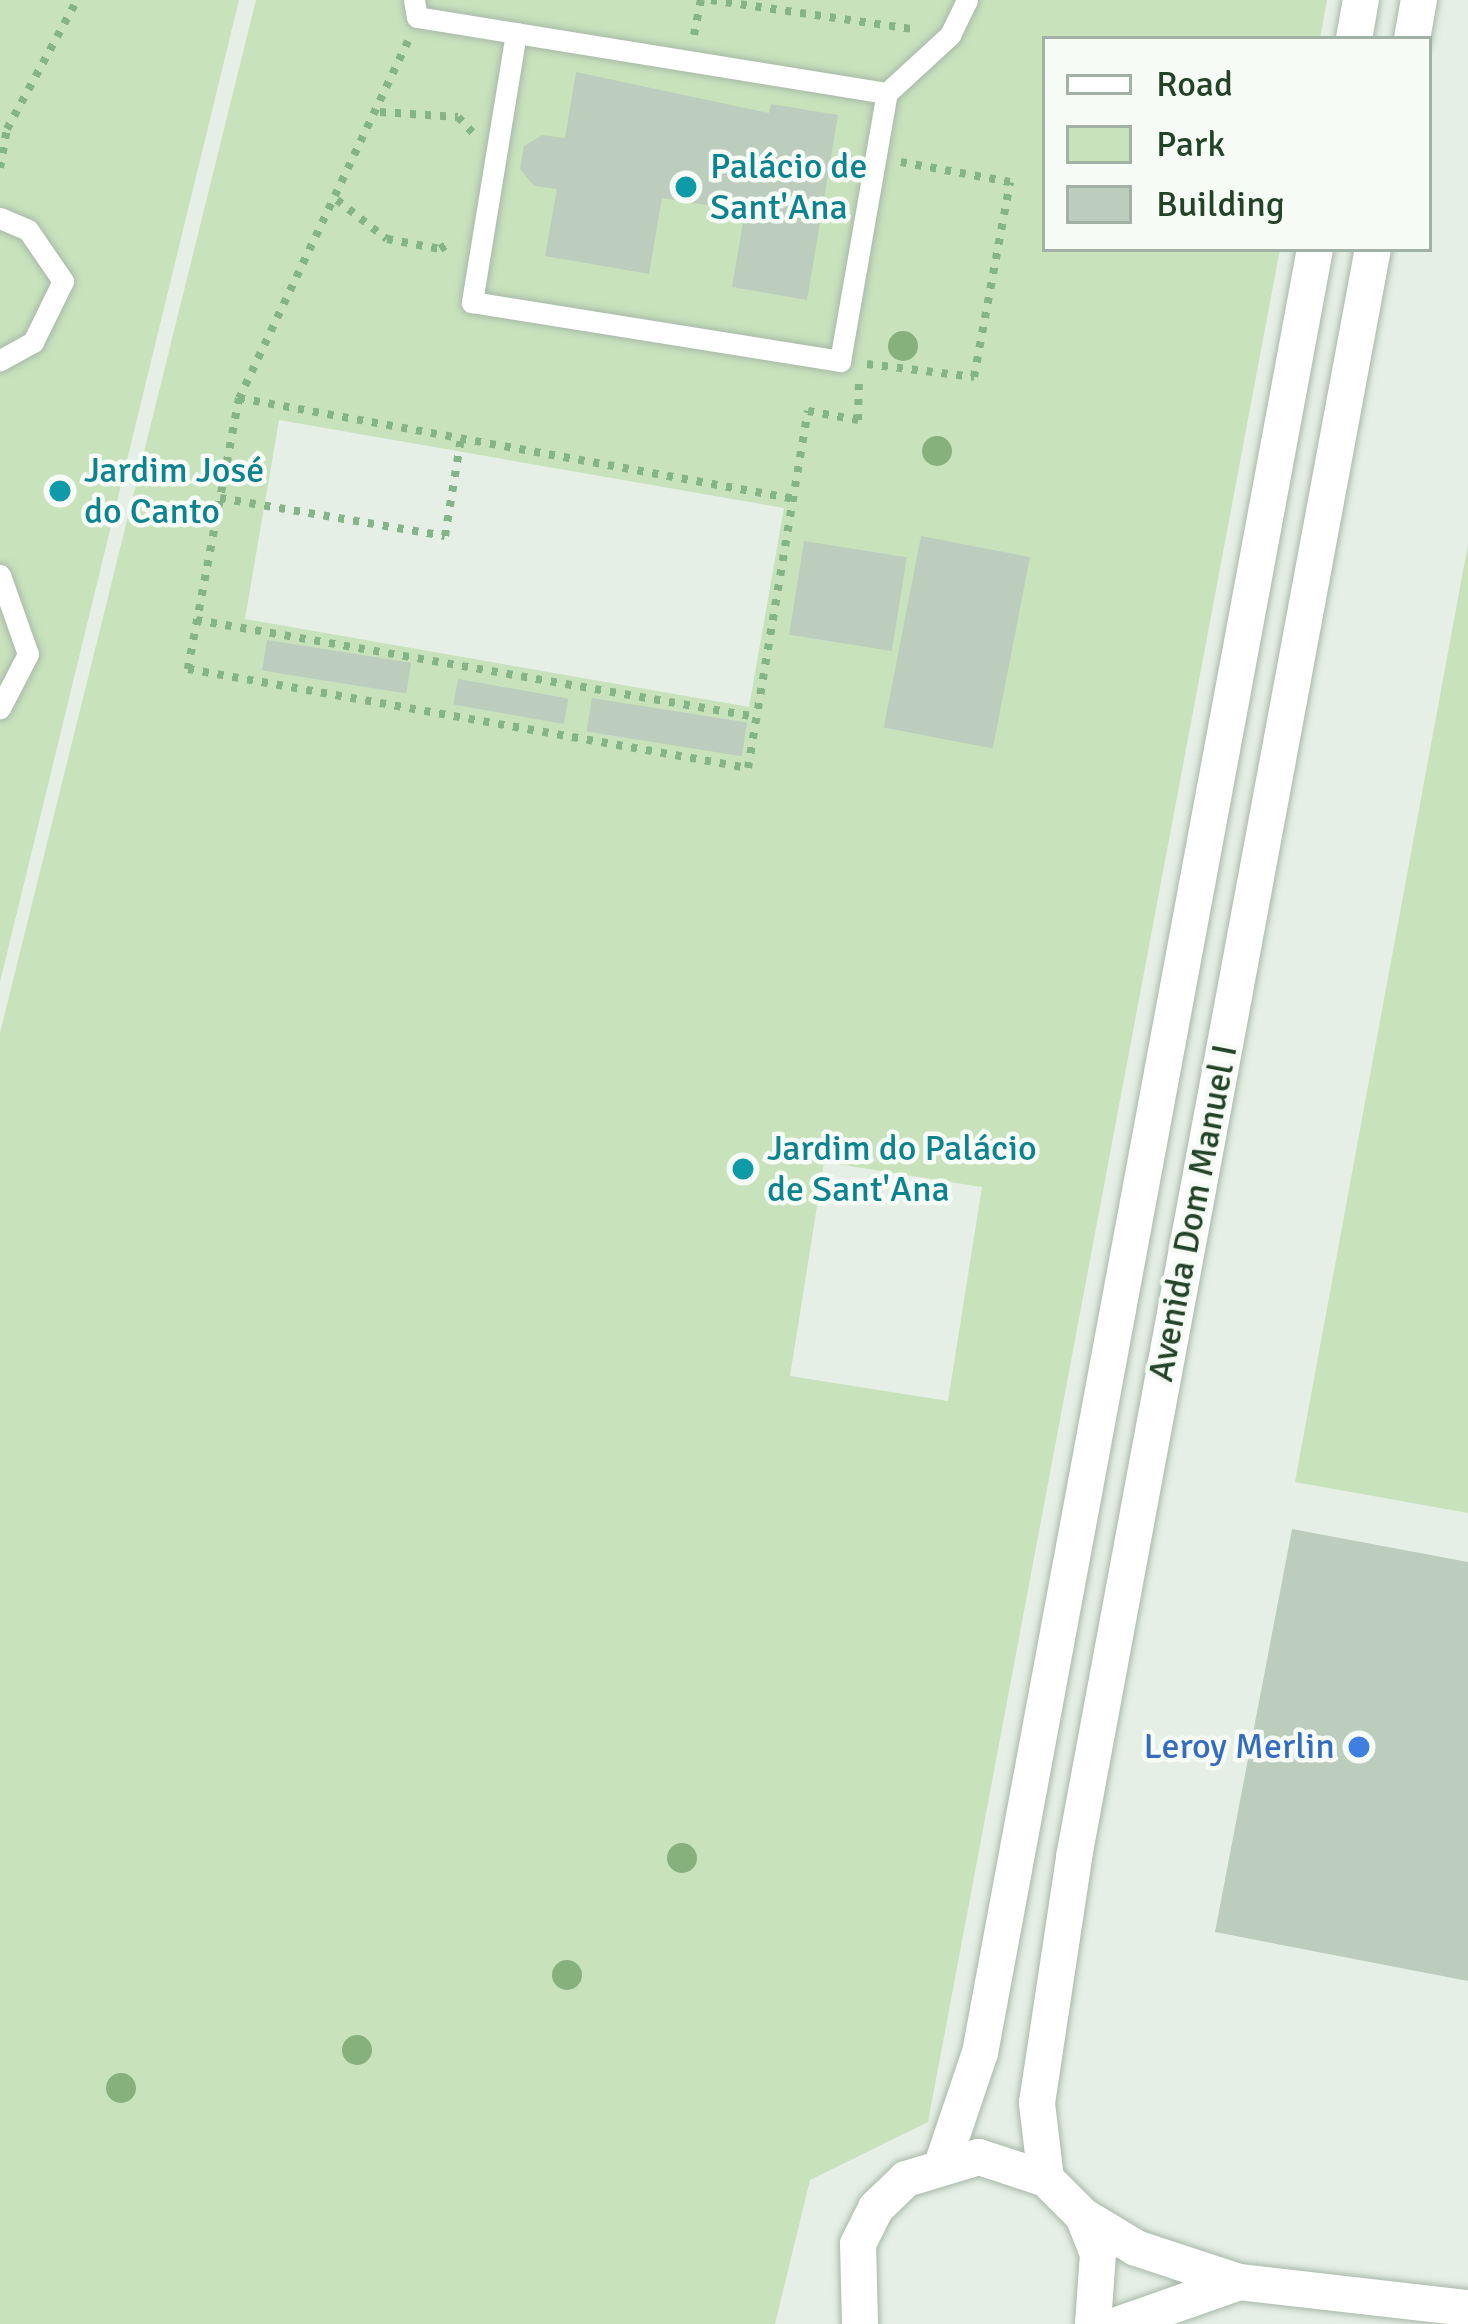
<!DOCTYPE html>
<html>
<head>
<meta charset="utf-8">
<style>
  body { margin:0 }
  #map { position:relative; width:1468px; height:2324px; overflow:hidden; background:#e5efe5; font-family:Signika,sans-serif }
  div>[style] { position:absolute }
  .green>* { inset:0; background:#c8e2bc }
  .building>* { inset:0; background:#bdcdbd; transform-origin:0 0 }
  .path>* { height:8px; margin-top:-4px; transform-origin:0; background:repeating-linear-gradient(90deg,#83b588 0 6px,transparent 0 15px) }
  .roads { filter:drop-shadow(0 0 3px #a7b8a8) drop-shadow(0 0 3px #a7b8a8) }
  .lane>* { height:21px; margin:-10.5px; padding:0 10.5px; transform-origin:10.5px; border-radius:10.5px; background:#fff }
  .street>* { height:36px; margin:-18px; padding:0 18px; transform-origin:18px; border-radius:18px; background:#fff }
  .secondary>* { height:36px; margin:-18px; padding:0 18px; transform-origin:18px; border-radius:18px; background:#fff }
  .trees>* { width:30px; height:30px; margin:-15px; border-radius:50%; background:#86b17d }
  .dots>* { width:33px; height:33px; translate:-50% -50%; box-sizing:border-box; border:6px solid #f6fbf6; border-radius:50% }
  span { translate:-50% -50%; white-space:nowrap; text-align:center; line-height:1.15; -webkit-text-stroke:9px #f6fbf6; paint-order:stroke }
  .culture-label { font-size:36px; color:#0d838f }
  .left { translate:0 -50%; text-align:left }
  .street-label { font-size:36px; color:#224327 }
  .shop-label { font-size:36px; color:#366cbe }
  .right { translate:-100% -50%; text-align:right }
  .legend { position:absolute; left:1042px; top:36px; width:390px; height:216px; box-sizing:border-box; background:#f6fbf6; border:3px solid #a1b1a3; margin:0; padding:15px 21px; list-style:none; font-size:36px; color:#224327 }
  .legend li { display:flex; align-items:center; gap:24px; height:60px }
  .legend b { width:60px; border:3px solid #a1b1a3 }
</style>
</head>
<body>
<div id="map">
  <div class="green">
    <div style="clip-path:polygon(0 0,239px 0,0 982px)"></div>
    <div style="clip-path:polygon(evenodd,256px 0,1327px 0,1320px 39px,1045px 39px,1045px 249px,1280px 249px,928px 2122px,810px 2180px,775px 2324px,0 2324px,0 1033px,256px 0,279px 420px,784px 508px,749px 707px,245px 619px,279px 420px,256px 0,824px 1162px,982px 1187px,948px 1401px,790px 1376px,824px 1162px)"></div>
    <div style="clip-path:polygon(1468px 544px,1468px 1513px,1295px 1482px)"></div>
  </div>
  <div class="building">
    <div style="clip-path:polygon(576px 72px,769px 113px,771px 104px,838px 115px,807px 300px,732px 287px,745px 211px,662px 198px,649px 274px,545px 256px,557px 189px,534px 186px,520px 169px,524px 146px,542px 135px,565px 138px)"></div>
    <div style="left:921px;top:536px;width:111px;height:195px;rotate:11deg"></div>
    <div style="left:804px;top:541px;width:104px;height:95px;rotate:9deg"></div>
    <div style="left:267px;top:640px;width:146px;height:31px;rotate:9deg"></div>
    <div style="left:458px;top:679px;width:112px;height:26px;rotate:10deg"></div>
    <div style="left:592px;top:698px;width:157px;height:34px;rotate:9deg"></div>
    <div style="clip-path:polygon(1292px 1529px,1468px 1562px,1468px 1981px,1215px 1932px)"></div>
  </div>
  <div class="path">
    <div style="left:711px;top:0;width:204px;rotate:8.2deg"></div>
    <div style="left:694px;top:35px;width:36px;rotate:-79deg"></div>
    <div style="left:408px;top:41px;width:395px;rotate:115.3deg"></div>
    <div style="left:239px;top:398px;width:276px;rotate:100.7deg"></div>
    <div style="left:188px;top:669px;width:569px;rotate:10.03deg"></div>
    <div style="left:748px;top:768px;width:362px;rotate:-80.5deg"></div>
    <div style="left:808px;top:411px;width:51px;rotate:10.2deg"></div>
    <div style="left:858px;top:420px;width:41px;rotate:-88.6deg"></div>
    <div style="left:380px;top:112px;width:78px;rotate:3.7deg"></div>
    <div style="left:458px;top:117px;width:22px;rotate:47deg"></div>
    <div style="left:0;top:168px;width:40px;rotate:-80deg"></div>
    <div style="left:7px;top:129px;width:147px;rotate:-61.5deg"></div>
    <div style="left:337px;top:200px;width:63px;rotate:38deg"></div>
    <div style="left:387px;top:239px;width:54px;rotate:10.7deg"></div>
    <div style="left:440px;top:249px;width:13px;rotate:-32deg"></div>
    <div style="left:867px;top:364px;width:108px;rotate:6.9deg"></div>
    <div style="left:974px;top:377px;width:198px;rotate:-79.5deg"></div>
    <div style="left:1010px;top:182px;width:111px;rotate:-169.6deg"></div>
    <div style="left:239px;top:398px;width:565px;rotate:10.3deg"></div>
    <div style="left:220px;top:498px;width:228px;rotate:9.6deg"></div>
    <div style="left:445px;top:536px;width:99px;rotate:-80.7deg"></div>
    <div style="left:196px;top:620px;width:569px;rotate:9.81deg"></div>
  </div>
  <div class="roads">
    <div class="lane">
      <div style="left:414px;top:0;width:17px;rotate:80deg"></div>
      <div style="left:417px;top:17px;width:476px;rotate:9.2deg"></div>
      <div style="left:516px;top:33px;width:273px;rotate:99.3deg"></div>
      <div style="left:472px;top:302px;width:373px;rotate:9.1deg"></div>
      <div style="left:840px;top:361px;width:272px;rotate:-80.1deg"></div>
      <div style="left:887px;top:93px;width:86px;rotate:-42.6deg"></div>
      <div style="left:950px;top:35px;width:39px;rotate:-64deg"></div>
      <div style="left:0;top:218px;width:30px;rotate:23deg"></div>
      <div style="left:28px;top:230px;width:62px;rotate:55.5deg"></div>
      <div style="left:63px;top:281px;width:68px;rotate:116.2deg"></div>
      <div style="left:33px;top:342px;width:38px;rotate:151deg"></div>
      <div style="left:0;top:575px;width:84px;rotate:70.5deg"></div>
      <div style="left:28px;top:654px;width:61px;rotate:117.4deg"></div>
    </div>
    <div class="street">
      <div style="left:1083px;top:2216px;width:62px;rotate:31.1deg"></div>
      <div style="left:1136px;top:2248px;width:108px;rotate:18.3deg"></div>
      <div style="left:1239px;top:2282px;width:230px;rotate:6.5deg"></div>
      <div style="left:1120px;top:2324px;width:126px;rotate:-19.4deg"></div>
    </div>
    <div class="secondary">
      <div style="left:1354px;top:39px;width:40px;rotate:-80deg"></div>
      <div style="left:1412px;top:39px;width:40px;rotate:-80deg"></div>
      <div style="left:943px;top:2162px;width:115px;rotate:-71.3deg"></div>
      <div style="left:980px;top:2053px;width:1835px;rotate:-79.48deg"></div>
      <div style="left:1046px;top:2179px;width:77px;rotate:-96.8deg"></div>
      <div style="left:1037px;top:2103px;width:249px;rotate:-81.4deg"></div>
      <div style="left:1074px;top:1857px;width:1636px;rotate:-79.47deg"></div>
      <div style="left:860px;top:2324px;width:80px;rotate:-91.4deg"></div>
      <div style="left:858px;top:2244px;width:40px;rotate:-63.4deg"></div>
      <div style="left:876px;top:2208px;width:42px;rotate:-44deg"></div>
      <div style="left:906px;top:2179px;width:76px;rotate:-16.8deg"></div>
      <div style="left:979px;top:2157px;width:71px;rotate:18.2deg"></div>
      <div style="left:1046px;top:2179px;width:52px;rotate:45deg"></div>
      <div style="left:1083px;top:2216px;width:41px;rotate:68.5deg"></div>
      <div style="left:1098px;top:2254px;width:70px;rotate:94.1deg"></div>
    </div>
  </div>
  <div class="trees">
    <div style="left:903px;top:346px"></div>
    <div style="left:937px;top:451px"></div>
    <div style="left:682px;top:1858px"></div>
    <div style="left:567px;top:1975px"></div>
    <div style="left:357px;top:2050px"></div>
    <div style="left:121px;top:2088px"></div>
  </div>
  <div class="dots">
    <div style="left:686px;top:187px;background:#0f9aa8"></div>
    <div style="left:60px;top:491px;background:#0f9aa8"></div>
    <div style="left:743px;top:1169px;background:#0f9aa8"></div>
    <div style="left:1359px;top:1747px;background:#3f7fe0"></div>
  </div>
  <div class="culture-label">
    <span class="left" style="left:710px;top:187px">Palácio de<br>Sant'Ana</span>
    <span class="left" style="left:84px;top:491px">Jardim José<br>do Canto</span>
    <span class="left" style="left:767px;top:1169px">Jardim do Palácio<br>de Sant'Ana</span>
  </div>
  <div class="street-label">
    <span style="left:1193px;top:1213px;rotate:-79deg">Avenida Dom Manuel I</span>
  </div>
  <div class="shop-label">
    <span class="right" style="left:1335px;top:1747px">Leroy Merlin</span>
  </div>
  <ul class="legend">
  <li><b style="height:15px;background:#fff"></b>Road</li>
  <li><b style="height:33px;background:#c8e2bc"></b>Park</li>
  <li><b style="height:33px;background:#bdcdbd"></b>Building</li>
  </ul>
</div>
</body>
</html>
